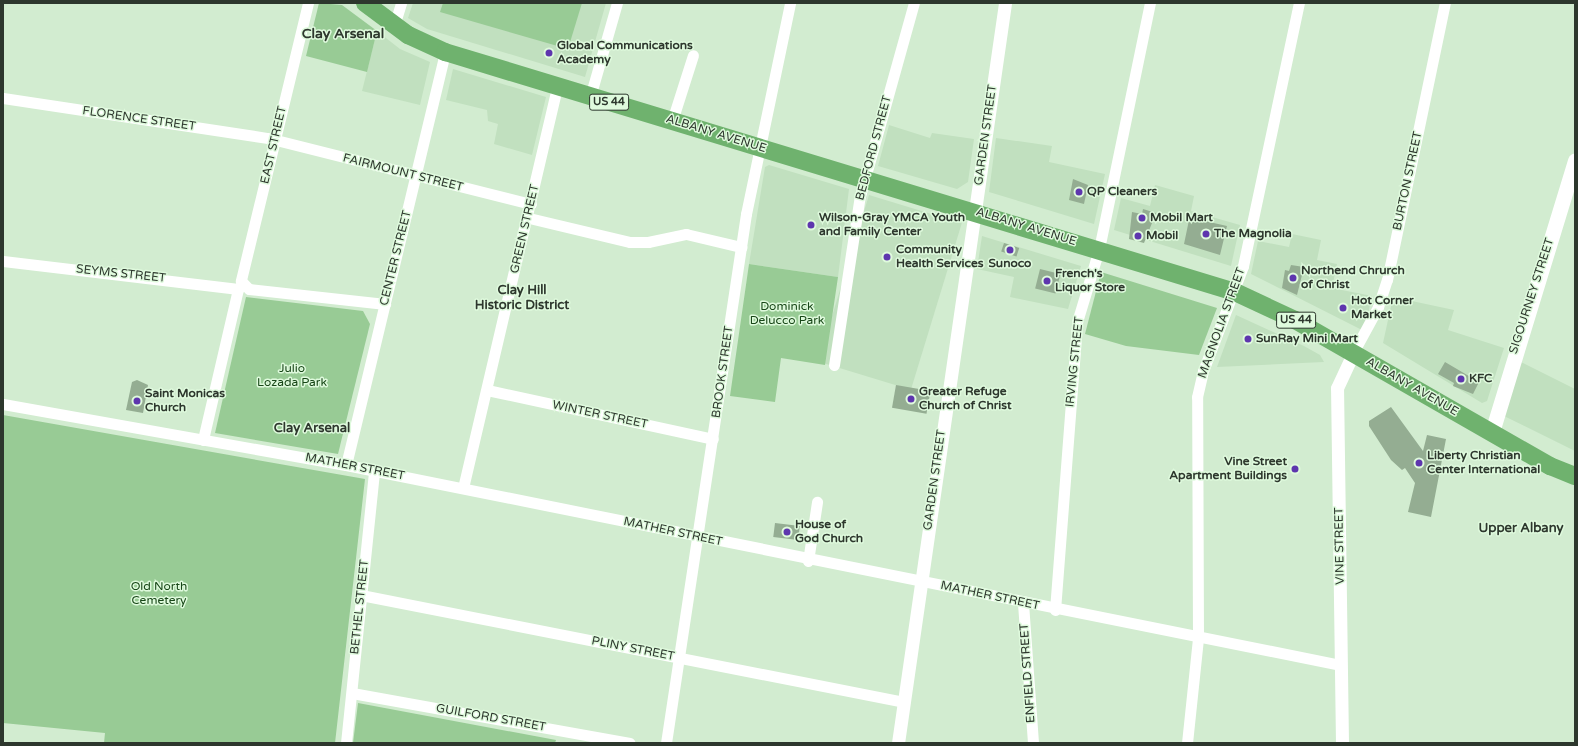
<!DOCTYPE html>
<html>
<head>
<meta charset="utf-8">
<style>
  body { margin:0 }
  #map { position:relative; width:1578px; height:746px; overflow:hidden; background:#d2ecd0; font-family:"Varela Round",sans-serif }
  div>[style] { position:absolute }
  .built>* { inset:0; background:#c1e0bf; transform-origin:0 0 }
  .green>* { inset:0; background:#98cb95 }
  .building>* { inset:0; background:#94ad92; transform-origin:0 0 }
  .minor>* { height:11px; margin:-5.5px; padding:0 5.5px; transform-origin:5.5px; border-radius:5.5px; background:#fff }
  .tertiary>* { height:13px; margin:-6.5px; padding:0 6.5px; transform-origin:6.5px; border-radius:6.5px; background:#fff }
  .secondary>* { height:15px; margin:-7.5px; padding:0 7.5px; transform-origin:7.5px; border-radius:7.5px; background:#fff }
  .trunk>* { height:18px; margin:-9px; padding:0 9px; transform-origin:9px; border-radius:9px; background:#6fb26e }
  .dots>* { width:11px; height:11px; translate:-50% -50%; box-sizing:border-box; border:2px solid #dffadd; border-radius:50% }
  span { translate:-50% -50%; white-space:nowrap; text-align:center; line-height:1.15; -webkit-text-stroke:3px #dffadd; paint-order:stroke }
  .shield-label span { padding:1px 3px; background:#dffadd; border:1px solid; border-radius:3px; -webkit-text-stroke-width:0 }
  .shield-label { font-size:11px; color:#2d372d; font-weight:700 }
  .poi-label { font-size:12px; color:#2d372d; font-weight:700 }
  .left { translate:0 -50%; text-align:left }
  .right { translate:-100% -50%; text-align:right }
  .street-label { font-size:12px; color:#2d372d }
  .park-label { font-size:12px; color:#174617 }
  .neighbourhood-label { font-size:13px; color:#2d372d; font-weight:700 }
  .quarter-label { font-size:14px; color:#2d372d; font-weight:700 }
  .frame { position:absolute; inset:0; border:4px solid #2d372d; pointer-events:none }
</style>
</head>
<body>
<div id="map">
  <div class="built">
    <div style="clip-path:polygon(413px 3px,606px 3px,585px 77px,427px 29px,408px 18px)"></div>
    <div style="clip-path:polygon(377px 31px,400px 49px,430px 62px,420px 105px,362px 91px)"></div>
    <div style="clip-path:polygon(453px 69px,546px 97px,532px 155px,494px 144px,498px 124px,488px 121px,487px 110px,446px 100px)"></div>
    <div style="clip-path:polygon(889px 125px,930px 138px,932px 133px,974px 139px,968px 182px,957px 189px,878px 166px)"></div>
    <div style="clip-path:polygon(996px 138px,1052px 146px,1049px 162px,1105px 174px,1094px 224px,989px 192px)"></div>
    <div style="clip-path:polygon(769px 165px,849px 189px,838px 277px,749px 264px,765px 167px)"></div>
    <div style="clip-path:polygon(1155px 185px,1194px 196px,1191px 211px,1240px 225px,1231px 266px,1114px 230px,1121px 198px,1150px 206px)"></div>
    <div style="left:869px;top:195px;width:97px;height:174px;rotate:17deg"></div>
    <div style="clip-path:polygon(1292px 234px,1321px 240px,1317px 260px,1337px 264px,1332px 288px,1372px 296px,1365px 327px,1360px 329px,1251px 274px,1258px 241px,1289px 247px)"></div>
    <div style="clip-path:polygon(982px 236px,1081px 266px,1068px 309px,1010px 297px,1014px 277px,977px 269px)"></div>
    <div style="clip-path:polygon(1393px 297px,1454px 310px,1448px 330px,1504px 348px,1487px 401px,1482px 403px,1383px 343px)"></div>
    <div style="clip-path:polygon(1236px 315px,1304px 346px,1320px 355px,1324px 362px,1217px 367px)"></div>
    <div style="clip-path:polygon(1521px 362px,1575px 389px,1575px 451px,1504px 416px)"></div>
  </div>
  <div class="green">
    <div style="clip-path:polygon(319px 3px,342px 5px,377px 31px,367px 72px,306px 56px)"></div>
    <div style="clip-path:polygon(443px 3px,582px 3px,568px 49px,440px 12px)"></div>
    <div style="clip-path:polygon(749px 264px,838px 277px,825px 365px,781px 358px,775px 402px,730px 396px)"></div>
    <div style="clip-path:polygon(1101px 272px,1217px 308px,1199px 355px,1126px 346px,1085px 334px)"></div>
    <div style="clip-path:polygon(246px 297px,363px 311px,370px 324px,338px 454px,215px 433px)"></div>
    <div style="clip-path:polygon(3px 415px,365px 479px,335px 743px,104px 743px,105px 733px,3px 723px)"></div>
    <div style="clip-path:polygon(358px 703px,556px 740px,555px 743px,353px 743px)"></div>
  </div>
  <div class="building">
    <div style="clip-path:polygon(1073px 179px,1088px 185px,1084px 204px,1069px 200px)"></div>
    <div style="clip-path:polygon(1143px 209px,1156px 213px,1144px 243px,1129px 239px,1132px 212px,1142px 214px)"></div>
    <div style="clip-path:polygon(1196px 219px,1227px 226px,1220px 255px,1184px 244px,1189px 220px,1195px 222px)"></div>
    <div style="left:1004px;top:243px;width:16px;height:9px;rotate:18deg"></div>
    <div style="clip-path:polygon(1291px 265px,1304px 267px,1297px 295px,1282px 288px,1285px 270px,1289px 271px)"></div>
    <div style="left:1040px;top:269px;width:21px;height:20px;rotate:14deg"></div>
    <div style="clip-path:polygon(1445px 362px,1479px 382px,1473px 394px,1453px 386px,1454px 383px,1438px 374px)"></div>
    <div style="clip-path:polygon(137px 380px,148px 385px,143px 413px,126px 410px,132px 382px)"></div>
    <div style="left:896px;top:385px;width:35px;height:23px;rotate:10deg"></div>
    <div style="clip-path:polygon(1391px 407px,1423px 451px,1427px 435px,1446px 439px,1431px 517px,1408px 512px,1415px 483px,1405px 468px,1402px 470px,1391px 460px,1369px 426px,1369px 421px)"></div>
    <div style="left:775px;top:523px;width:25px;height:14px;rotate:7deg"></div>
  </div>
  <div class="minor">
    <div style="left:308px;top:3px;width:286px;rotate:103.6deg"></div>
    <div style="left:241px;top:281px;width:11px;rotate:45deg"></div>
    <div style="left:249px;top:289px;width:137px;rotate:6.3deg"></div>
    <div style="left:394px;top:26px;width:24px;rotate:-73deg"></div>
    <div style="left:590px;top:97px;width:98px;rotate:-74deg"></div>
    <div style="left:3px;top:98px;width:268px;rotate:8.6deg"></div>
    <div style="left:268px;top:138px;width:271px;rotate:14.1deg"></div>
    <div style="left:672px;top:121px;width:69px;rotate:-72.3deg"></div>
    <div style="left:529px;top:218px;width:104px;rotate:13.4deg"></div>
    <div style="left:630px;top:242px;width:18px"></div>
    <div style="left:648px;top:242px;width:39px;rotate:-12deg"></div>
    <div style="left:686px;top:234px;width:57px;rotate:13.3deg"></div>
    <div style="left:3px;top:261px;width:237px;rotate:6.8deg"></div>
    <div style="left:238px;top:289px;width:155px;rotate:103.1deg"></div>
    <div style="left:1353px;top:353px;width:52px;rotate:-61.5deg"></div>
    <div style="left:1378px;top:307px;width:28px;rotate:-72deg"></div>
    <div style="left:1387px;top:280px;width:283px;rotate:-78.2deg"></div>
    <div style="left:834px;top:365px;width:171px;rotate:-81.3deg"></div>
    <div style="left:860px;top:196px;width:200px;rotate:-74.4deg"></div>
    <div style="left:487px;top:390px;width:231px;rotate:12.2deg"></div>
    <div style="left:3px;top:404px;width:348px;rotate:10.1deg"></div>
    <div style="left:346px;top:465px;width:1015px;rotate:11.37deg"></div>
    <div style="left:346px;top:465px;width:425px;rotate:-76.5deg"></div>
    <div style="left:463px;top:488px;width:413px;rotate:-76.8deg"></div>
    <div style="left:808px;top:561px;width:60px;rotate:-81.3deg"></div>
    <div style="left:361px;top:595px;width:553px;rotate:11.15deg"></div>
    <div style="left:1023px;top:603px;width:140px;rotate:85.9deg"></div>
    <div style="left:1055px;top:610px;width:289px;rotate:-85.6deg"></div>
    <div style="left:1077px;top:322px;width:76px;rotate:-73.2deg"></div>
    <div style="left:1099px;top:249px;width:251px;rotate:-78.3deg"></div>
    <div style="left:352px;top:693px;width:282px;rotate:10.2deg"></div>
    <div style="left:346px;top:743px;width:273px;rotate:-84.1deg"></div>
    <div style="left:666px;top:743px;width:535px;rotate:-81.4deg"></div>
    <div style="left:746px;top:214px;width:216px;rotate:-78.2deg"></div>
    <div style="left:1187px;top:743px;width:106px;rotate:-84deg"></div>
    <div style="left:1198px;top:638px;width:241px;rotate:-90.2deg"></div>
    <div style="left:1197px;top:397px;width:27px;rotate:-77deg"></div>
    <div style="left:1203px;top:371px;width:112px;rotate:-69.1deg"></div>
    <div style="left:1243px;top:266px;width:269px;rotate:-78deg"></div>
  </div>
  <div class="tertiary">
    <div style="left:898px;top:743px;width:748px;rotate:-81.77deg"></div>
    <div style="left:1342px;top:743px;width:355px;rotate:-90.8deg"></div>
    <div style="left:1337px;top:388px;width:38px;rotate:-65deg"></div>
  </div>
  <div class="secondary">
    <div style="left:1492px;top:432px;width:284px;rotate:-73deg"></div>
  </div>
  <div class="trunk">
    <div style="left:365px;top:3px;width:54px;rotate:36.7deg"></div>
    <div style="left:408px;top:35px;width:41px;rotate:24.7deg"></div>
    <div style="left:445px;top:52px;width:826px;rotate:16.9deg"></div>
    <div style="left:1235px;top:292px;width:66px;rotate:25deg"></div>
    <div style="left:1295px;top:320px;width:294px;rotate:29.8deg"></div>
    <div style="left:1550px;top:466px;width:27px;rotate:22deg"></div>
  </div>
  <div class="dots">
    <div style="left:549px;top:53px;background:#5e36ae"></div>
    <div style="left:1079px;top:192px;background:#5e36ae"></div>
    <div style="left:1142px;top:218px;background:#5e36ae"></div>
    <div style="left:811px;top:225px;background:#5e36ae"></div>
    <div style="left:1206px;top:234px;background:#5e36ae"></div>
    <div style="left:1138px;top:236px;background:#5e36ae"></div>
    <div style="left:1010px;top:250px;background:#5e36ae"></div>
    <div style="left:887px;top:257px;background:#5e36ae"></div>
    <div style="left:1293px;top:278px;background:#5e36ae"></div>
    <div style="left:1047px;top:281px;background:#5e36ae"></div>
    <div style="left:1343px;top:308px;background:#5e36ae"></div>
    <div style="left:1248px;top:339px;background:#5e36ae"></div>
    <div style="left:1461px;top:379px;background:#5e36ae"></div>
    <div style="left:911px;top:399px;background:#5e36ae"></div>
    <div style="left:137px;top:401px;background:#5e36ae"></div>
    <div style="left:1419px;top:463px;background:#5e36ae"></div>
    <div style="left:1295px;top:469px;background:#5e36ae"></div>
    <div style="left:787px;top:532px;background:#5e36ae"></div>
  </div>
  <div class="shield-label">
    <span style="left:609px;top:102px">US 44</span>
    <span style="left:1296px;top:320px">US 44</span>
  </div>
  <div class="poi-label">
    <span class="left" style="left:557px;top:53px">Global Communications<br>Academy</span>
    <span class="left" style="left:1087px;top:192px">QP Cleaners</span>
    <span class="left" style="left:819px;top:225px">Wilson-Gray YMCA Youth<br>and Family Center</span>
    <span class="left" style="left:1150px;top:218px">Mobil Mart</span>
    <span class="left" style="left:1214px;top:234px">The Magnolia</span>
    <span class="left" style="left:1146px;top:236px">Mobil</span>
    <span class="left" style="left:896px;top:257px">Community<br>Health Services</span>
    <span style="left:1010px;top:264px">Sunoco</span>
    <span class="left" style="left:1301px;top:278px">Northend Chrurch<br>of Christ</span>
    <span class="left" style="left:1055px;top:281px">French's<br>Liquor Store</span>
    <span class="left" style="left:1351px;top:308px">Hot Corner<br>Market</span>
    <span class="left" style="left:1256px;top:339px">SunRay Mini Mart</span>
    <span class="left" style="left:1469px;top:379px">KFC</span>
    <span class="left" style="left:919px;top:399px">Greater Refuge<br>Church of Christ</span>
    <span class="left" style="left:145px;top:401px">Saint Monicas<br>Church</span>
    <span class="left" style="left:1427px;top:463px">Liberty Christian<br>Center International</span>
    <span class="right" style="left:1287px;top:469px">Vine Street<br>Apartment Buildings</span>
    <span class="left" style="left:795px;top:532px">House of<br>God Church</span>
  </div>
  <div class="street-label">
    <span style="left:139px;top:119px;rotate:8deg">FLORENCE STREET</span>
    <span style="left:716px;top:134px;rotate:17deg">ALBANY AVENUE</span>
    <span style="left:986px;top:135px;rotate:-82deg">GARDEN STREET</span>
    <span style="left:274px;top:145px;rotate:-77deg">EAST STREET</span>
    <span style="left:874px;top:148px;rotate:-75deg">BEDFORD STREET</span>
    <span style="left:403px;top:173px;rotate:14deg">FAIRMOUNT STREET</span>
    <span style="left:1408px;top:181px;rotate:-78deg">BURTON STREET</span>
    <span style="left:1026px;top:227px;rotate:17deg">ALBANY AVENUE</span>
    <span style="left:525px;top:229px;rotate:-77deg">GREEN STREET</span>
    <span style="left:396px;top:258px;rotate:-76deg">CENTER STREET</span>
    <span style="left:121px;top:274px;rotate:6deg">SEYMS STREET</span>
    <span style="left:1532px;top:296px;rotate:-72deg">SIGOURNEY STREET</span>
    <span style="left:1222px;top:323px;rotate:-70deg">MAGNOLIA STREET</span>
    <span style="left:1075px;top:362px;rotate:-84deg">IRVING STREET</span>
    <span style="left:723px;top:372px;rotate:-82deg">BROOK STREET</span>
    <span style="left:1412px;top:387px;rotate:30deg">ALBANY AVENUE</span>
    <span style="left:600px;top:415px;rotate:12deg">WINTER STREET</span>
    <span style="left:355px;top:467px;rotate:11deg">MATHER STREET</span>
    <span style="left:935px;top:480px;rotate:-82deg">GARDEN STREET</span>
    <span style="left:673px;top:532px;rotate:12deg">MATHER STREET</span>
    <span style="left:1340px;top:546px;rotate:-91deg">VINE STREET</span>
    <span style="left:990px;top:596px;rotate:12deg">MATHER STREET</span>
    <span style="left:360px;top:607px;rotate:-84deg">BETHEL STREET</span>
    <span style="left:633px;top:649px;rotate:11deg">PLINY STREET</span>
    <span style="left:1028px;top:673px;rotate:-94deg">ENFIELD STREET</span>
    <span style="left:491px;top:718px;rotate:10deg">GUILFORD STREET</span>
  </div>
  <div class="park-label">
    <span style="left:787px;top:314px">Dominick<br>Delucco Park</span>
    <span style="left:292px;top:376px">Julio<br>Lozada Park</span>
    <span style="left:159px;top:594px">Old North<br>Cemetery</span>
  </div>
  <div class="neighbourhood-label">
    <span style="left:522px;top:298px">Clay Hill<br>Historic District</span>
    <span style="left:312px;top:428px">Clay Arsenal</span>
    <span style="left:1521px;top:528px">Upper Albany</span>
  </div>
  <div class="quarter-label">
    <span style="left:343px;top:34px">Clay Arsenal</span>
  </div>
  <div class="frame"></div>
</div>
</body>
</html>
